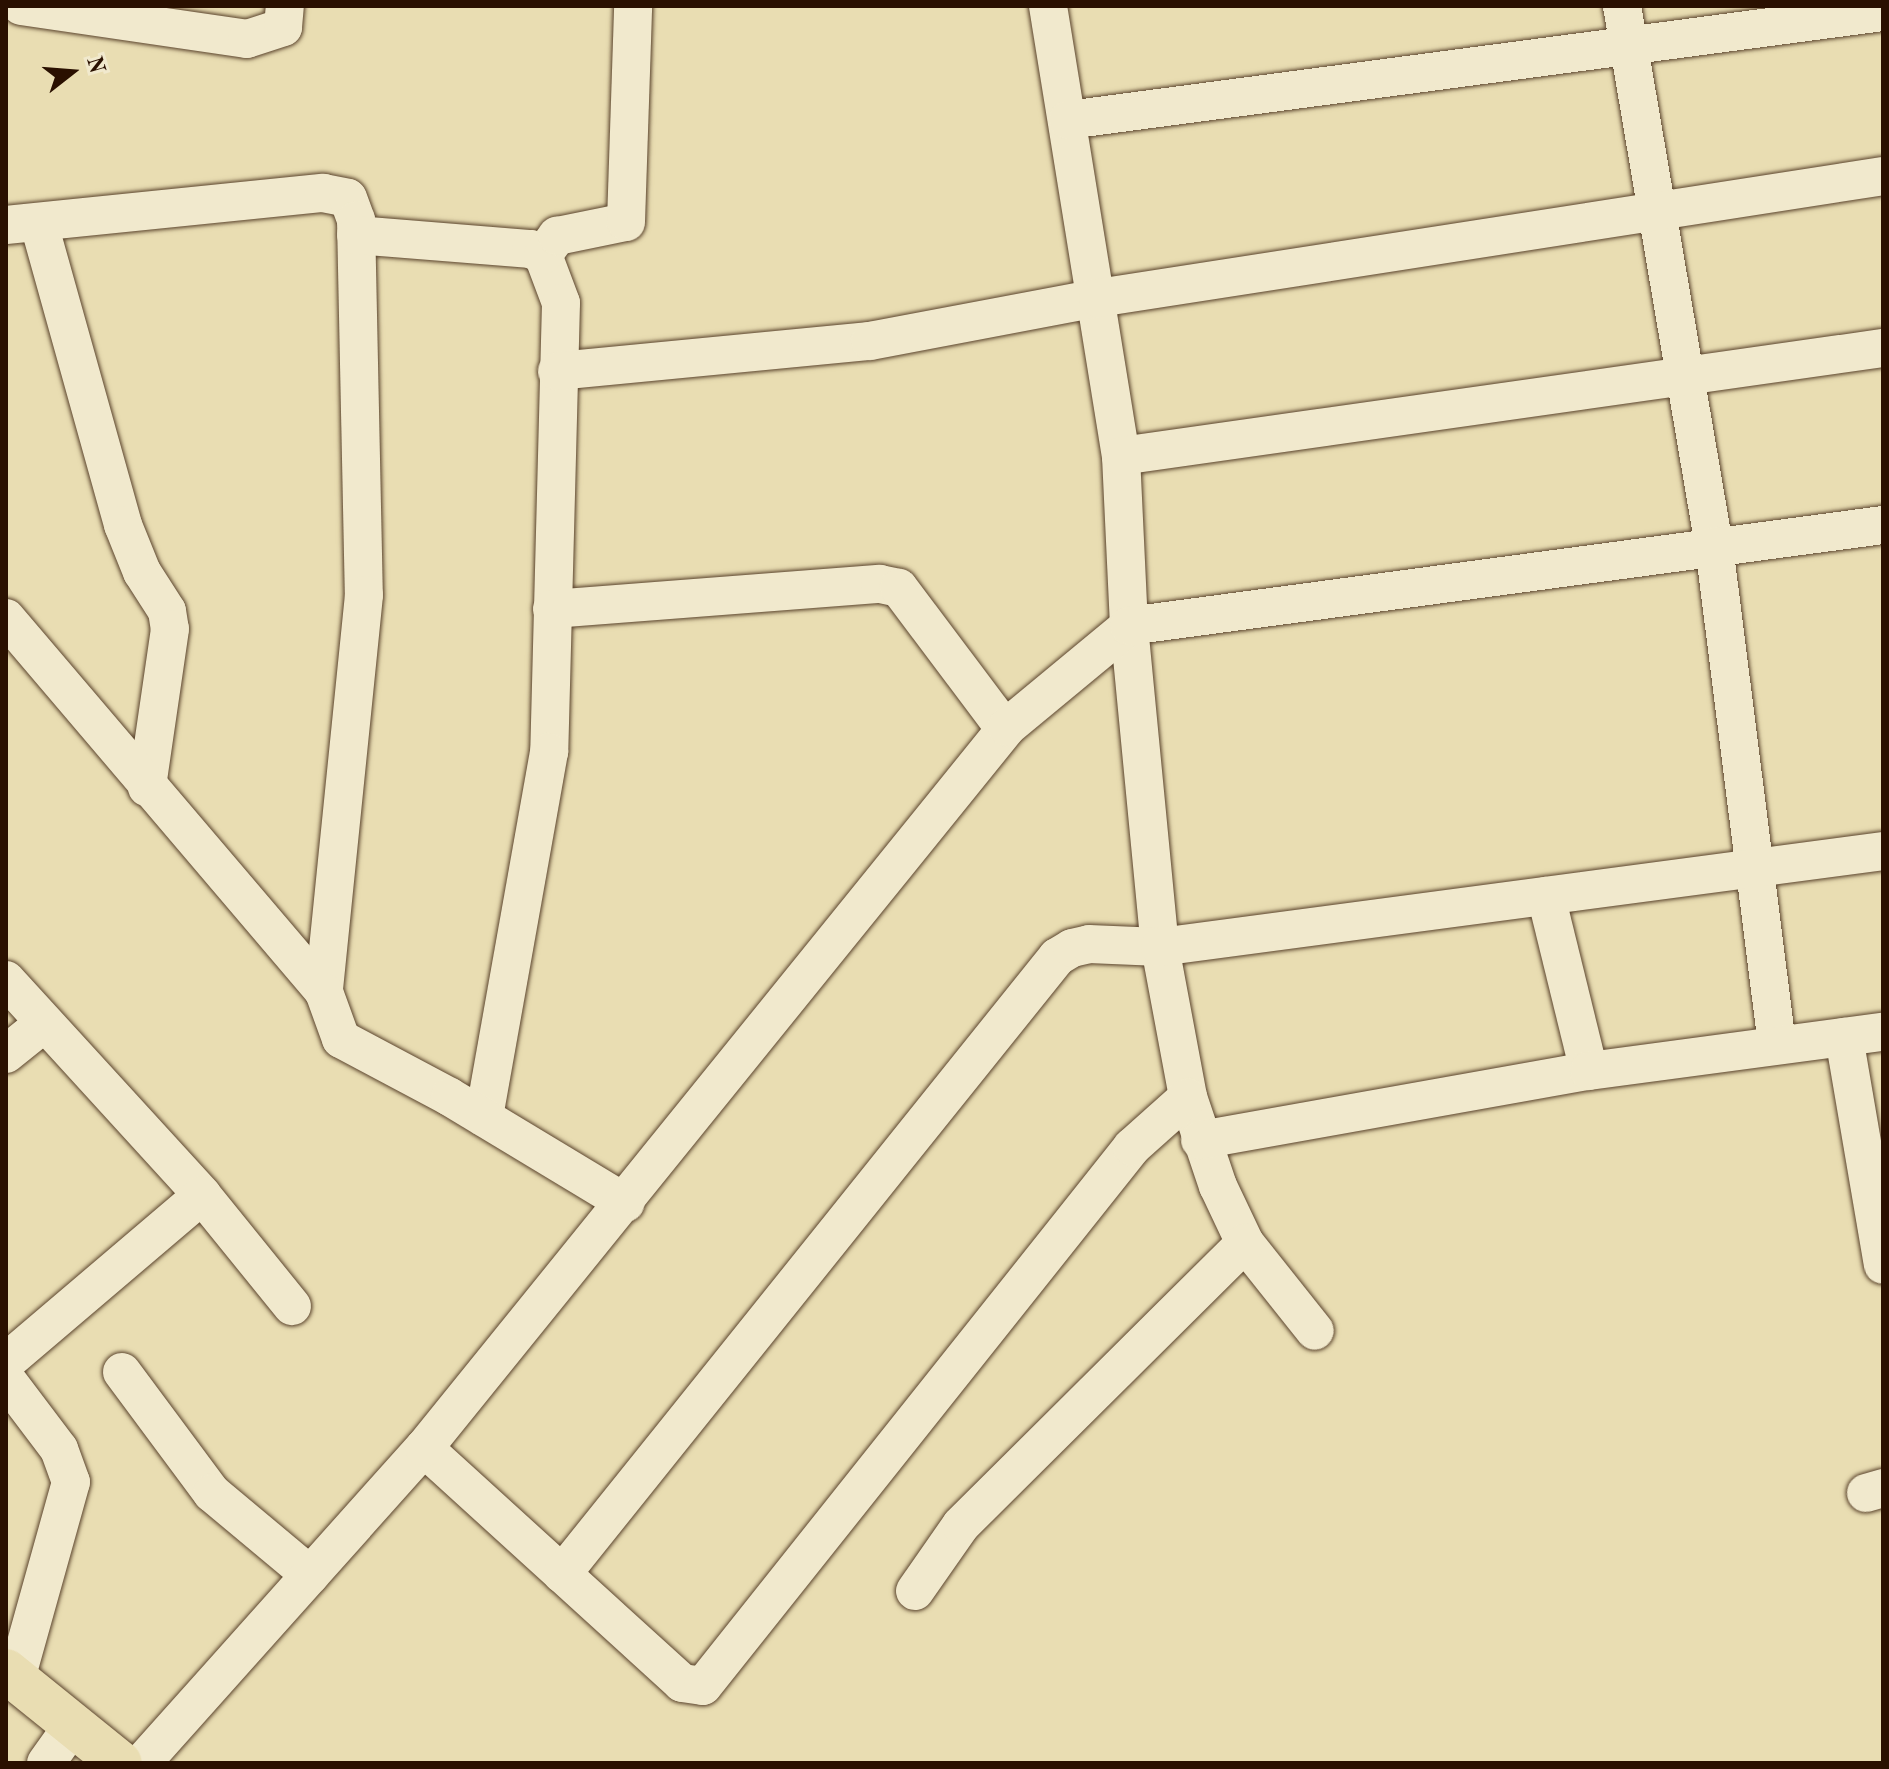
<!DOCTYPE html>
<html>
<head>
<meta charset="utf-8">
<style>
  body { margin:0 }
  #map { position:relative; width:1889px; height:1769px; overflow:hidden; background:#e9ddb2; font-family:"Old Standard TT",serif }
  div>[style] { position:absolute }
  .roads { filter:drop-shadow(0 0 2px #5a432c) drop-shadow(0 0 2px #5a432c) }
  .minor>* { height:38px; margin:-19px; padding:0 19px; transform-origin:19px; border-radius:19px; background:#f1e9cd }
  .major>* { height:44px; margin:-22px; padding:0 22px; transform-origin:22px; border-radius:22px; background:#e9ddb2 }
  span { translate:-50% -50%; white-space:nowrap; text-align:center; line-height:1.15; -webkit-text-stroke:8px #f1e9cd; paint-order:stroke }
  .frame { position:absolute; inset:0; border:8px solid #2a1000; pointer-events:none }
  .north { position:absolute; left:32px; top:32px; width:80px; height:80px; -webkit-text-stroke:6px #f1e9cd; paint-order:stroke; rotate:73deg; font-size:22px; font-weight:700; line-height:32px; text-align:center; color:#2a1000 }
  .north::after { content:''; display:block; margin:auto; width:28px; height:36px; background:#2a1000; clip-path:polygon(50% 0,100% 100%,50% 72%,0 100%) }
</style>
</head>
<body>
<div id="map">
  <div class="roads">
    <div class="minor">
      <div style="left:21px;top:6px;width:228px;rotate:8.3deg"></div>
      <div style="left:247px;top:39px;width:38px;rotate:-18deg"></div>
      <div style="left:283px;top:27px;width:21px;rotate:-85deg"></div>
      <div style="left:1048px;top:6px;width:456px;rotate:80.8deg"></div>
      <div style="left:1121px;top:456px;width:170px;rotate:87.3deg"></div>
      <div style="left:1129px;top:626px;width:322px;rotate:84.5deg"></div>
      <div style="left:1160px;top:947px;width:153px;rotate:79.4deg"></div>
      <div style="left:1188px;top:1097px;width:94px;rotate:71.4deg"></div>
      <div style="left:1218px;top:1186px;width:63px;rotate:64.7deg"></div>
      <div style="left:1245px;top:1243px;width:112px;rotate:51.5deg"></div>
      <div style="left:1622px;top:6px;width:548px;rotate:80.33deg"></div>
      <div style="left:1714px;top:546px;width:503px;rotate:82.8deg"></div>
      <div style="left:1068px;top:120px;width:822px;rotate:-7.55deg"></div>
      <div style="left:39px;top:224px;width:313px;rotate:74.4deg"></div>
      <div style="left:123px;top:525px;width:51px;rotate:68deg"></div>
      <div style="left:142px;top:572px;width:46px;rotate:57.3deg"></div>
      <div style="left:167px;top:611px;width:18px;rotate:81deg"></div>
      <div style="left:170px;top:629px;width:160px;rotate:98.3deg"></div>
      <div style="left:6px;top:225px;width:319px;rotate:-5.8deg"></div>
      <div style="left:323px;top:193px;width:25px;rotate:11deg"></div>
      <div style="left:348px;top:198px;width:23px;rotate:70deg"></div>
      <div style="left:356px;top:220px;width:375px;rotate:88.8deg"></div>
      <div style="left:364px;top:595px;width:399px;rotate:95.8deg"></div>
      <div style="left:356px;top:235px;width:176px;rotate:4.6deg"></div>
      <div style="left:531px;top:249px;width:13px;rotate:27deg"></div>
      <div style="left:543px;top:255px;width:51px;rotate:69.4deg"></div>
      <div style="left:561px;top:303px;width:449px;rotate:91.5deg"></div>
      <div style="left:549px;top:752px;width:371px;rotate:100.1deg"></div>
      <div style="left:543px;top:255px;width:24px;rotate:-54deg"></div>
      <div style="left:557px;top:236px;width:70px;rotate:-11.5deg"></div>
      <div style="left:626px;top:222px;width:216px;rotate:-88.1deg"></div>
      <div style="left:557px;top:371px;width:314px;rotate:-5.5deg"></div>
      <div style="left:870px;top:341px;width:232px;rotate:-10.7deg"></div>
      <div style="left:1098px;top:298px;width:794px;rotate:-8.83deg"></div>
      <div style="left:1121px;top:456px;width:770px;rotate:-8.07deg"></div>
      <div style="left:552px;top:609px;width:329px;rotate:-4.4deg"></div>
      <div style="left:880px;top:584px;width:19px;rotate:12deg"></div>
      <div style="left:899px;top:588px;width:176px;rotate:53.1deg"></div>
      <div style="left:6px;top:618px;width:491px;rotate:49.6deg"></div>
      <div style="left:324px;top:992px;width:50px;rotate:70.1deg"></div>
      <div style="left:341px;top:1039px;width:123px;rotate:28deg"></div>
      <div style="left:450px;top:1097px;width:205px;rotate:31.1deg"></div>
      <div style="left:1546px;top:896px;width:180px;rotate:76.2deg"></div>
      <div style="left:6px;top:980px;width:291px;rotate:47.6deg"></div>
      <div style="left:202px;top:1195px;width:143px;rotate:51deg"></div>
      <div style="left:1844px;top:1037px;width:231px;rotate:80.3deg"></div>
      <div style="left:6px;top:1054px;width:46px;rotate:-38.9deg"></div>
      <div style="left:1200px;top:1140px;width:395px;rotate:-10.1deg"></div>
      <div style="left:1589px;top:1071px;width:297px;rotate:-7.6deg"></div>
      <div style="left:6px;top:1362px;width:257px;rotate:-40.4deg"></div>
      <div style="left:122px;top:1372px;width:151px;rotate:53.4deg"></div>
      <div style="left:212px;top:1493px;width:128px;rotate:39.9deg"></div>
      <div style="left:6px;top:1379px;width:88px;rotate:52.9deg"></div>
      <div style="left:59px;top:1449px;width:35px;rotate:70deg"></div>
      <div style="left:71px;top:1482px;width:205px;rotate:105.6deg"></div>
      <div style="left:424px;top:1448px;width:349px;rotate:42.3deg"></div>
      <div style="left:682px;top:1683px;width:21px;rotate:8deg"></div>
      <div style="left:703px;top:1686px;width:689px;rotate:-51.48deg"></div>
      <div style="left:1132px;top:1147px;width:75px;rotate:-41.8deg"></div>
      <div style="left:1866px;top:1493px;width:18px;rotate:-16deg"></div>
      <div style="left:562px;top:1574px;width:791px;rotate:-51.26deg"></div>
      <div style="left:1057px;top:957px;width:17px;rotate:-31deg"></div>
      <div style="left:1072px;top:948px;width:17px;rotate:-13deg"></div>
      <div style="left:1089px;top:944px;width:71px;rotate:2.4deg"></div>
      <div style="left:1160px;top:947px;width:729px;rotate:-7.56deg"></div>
      <div style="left:915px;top:1591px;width:80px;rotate:-55.1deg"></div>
      <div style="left:961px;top:1525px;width:400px;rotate:-44.8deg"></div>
      <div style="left:46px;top:1763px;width:47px;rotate:-54.6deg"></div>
      <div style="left:142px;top:1763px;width:423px;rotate:-48.2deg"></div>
      <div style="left:424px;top:1448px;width:927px;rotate:-51.04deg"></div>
      <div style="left:1007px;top:727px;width:158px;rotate:-39.6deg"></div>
      <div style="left:1129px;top:626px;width:761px;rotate:-7.63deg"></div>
    </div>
    <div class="major">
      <div style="left:6px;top:1671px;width:146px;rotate:38.9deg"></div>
    </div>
  </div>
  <div class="frame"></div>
  <div class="north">N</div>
</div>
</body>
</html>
